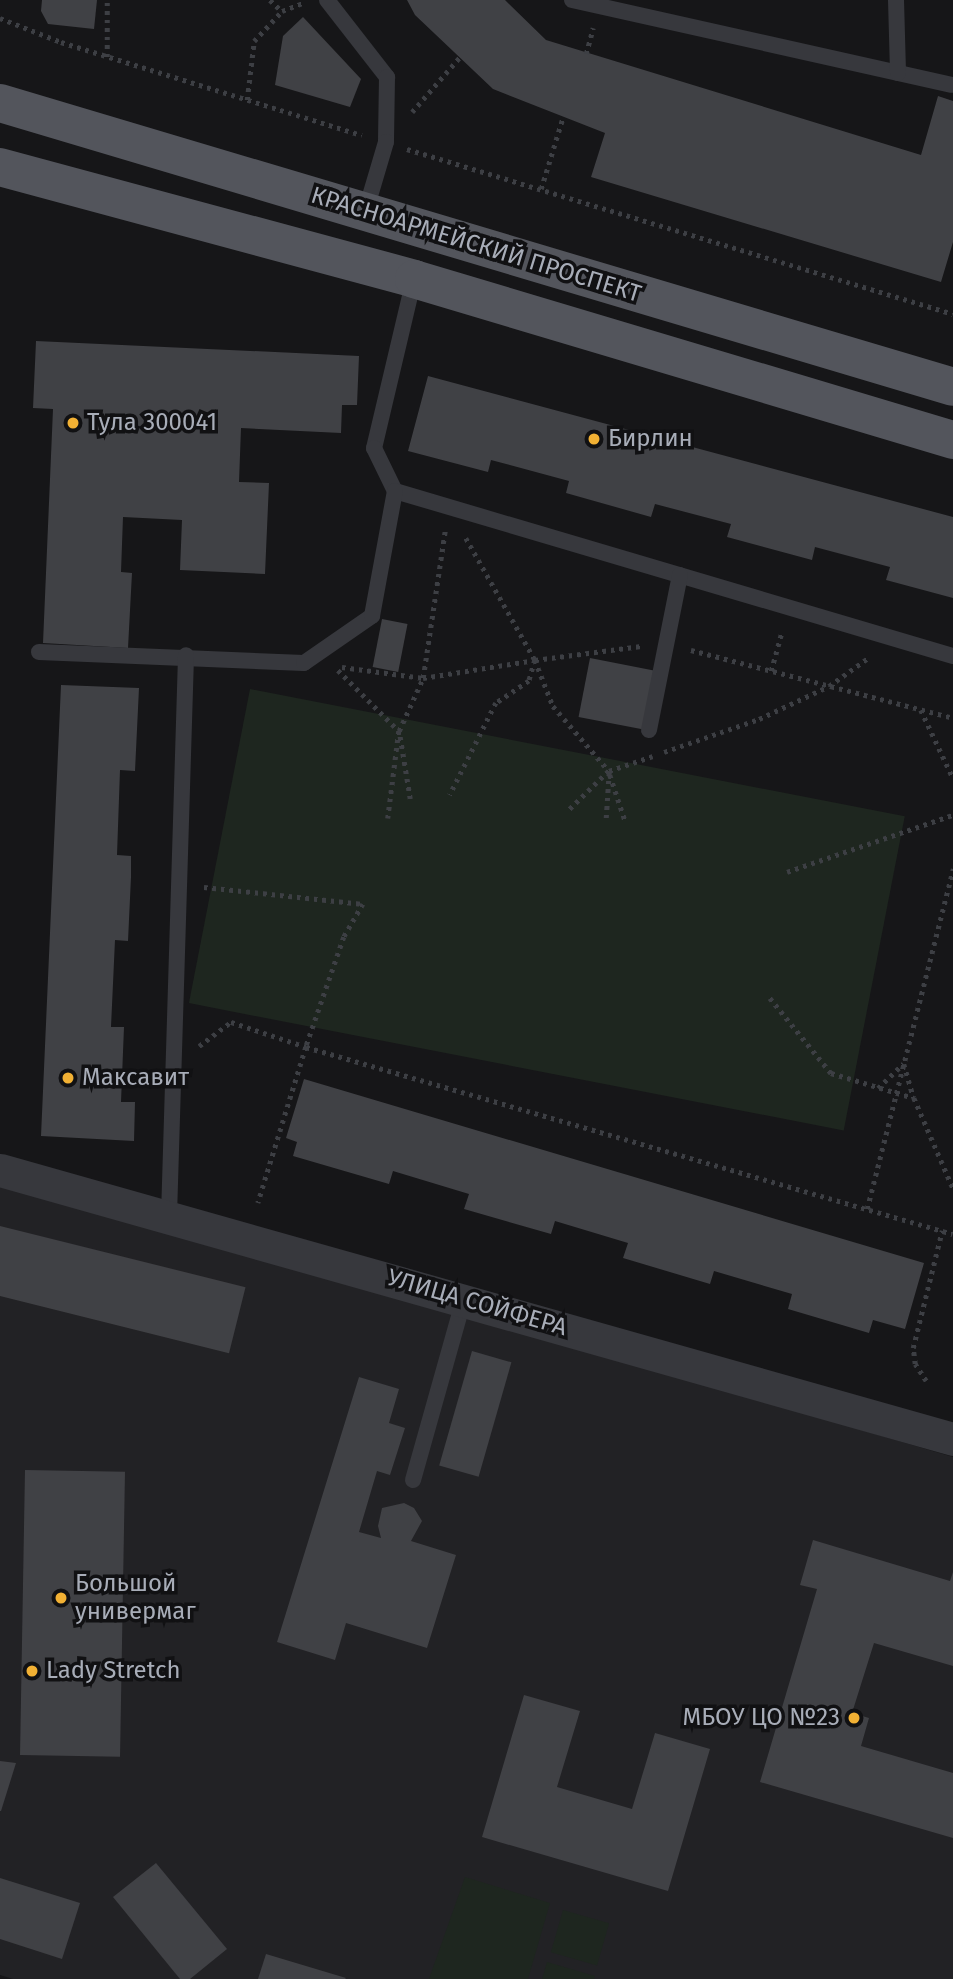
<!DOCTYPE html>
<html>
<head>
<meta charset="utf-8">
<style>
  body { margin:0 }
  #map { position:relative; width:953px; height:1979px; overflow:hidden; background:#161618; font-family:"Fira Sans",sans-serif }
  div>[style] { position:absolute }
  .built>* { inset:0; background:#222225 }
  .green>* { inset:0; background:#1e261f; transform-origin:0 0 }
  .building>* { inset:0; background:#404145; transform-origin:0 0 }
  .path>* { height:4.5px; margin-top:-2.25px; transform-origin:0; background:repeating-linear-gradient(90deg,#3d3f44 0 3.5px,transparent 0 8.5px) }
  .service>* { height:16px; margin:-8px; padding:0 8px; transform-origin:8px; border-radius:8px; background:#37383d }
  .minor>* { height:33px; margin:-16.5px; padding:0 16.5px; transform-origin:16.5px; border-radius:16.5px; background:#37383d }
  .primary>* { height:38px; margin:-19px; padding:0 19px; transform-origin:19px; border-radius:19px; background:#53555c }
  .dots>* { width:19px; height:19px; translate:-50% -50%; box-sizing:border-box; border:4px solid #111113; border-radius:50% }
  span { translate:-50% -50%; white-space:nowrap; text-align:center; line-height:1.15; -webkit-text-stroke:7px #111113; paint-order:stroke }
  .street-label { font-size:24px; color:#a8adb8 }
  .poi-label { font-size:24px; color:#a8adb8 }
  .left { translate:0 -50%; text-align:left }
  .right { translate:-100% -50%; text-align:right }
</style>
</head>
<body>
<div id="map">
  <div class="built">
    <div style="clip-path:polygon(0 1175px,953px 1457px,953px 1979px,13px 1979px,0 1975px)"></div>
  </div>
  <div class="green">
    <div style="left:250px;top:689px;width:667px;height:320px;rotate:11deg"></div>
    <div style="clip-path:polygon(465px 1877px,550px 1903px,528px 1979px,429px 1979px)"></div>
    <div style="left:563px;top:1910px;width:48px;height:44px;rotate:16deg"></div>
    <div style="clip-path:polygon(547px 1962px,595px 1976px,594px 1979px,542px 1979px)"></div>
  </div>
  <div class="building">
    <div style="clip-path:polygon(42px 0,97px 0,94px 29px,48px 24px,41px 11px)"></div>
    <div style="clip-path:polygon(407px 0,505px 0,546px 40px,921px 155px,938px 96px,953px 101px,953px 242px,941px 282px,591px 177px,605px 133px,493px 89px,415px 15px)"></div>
    <div style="clip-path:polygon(303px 17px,361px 79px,350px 107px,275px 85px,283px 36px)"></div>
    <div style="clip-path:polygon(36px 341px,359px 356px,357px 405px,342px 405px,341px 433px,241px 428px,239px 482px,269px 483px,265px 574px,180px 570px,182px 520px,123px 517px,121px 572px,132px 573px,128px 648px,43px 643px,53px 409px,33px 408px)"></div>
    <div style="clip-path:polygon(428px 376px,953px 517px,953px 598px,886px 580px,890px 567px,815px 547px,812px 560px,727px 537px,731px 524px,655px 504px,651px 517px,566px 493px,569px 481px,491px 460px,488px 472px,408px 451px)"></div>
    <div style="left:382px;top:619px;width:26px;height:49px;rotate:11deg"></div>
    <div style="left:590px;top:658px;width:65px;height:60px;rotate:11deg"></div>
    <div style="clip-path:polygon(61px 685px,139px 688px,135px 771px,120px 770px,117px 855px,131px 856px,131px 877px,128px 941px,115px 940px,111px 1027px,124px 1027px,121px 1102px,135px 1102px,134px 1141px,41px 1136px)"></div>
    <div style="clip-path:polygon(304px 1079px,924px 1263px,905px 1329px,873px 1320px,869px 1333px,788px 1309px,792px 1294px,714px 1271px,710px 1284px,623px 1258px,628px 1243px,555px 1221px,551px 1234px,464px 1209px,469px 1194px,393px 1171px,389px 1184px,293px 1156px,297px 1142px,286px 1138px)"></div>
    <div style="left:0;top:1226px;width:253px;height:68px;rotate:14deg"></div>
    <div style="left:472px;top:1351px;width:41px;height:119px;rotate:16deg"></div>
    <div style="clip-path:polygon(359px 1377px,399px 1389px,389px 1423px,405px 1428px,390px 1475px,377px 1471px,359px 1532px,381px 1538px,378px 1526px,382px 1508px,404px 1503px,414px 1508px,422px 1521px,411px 1541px,456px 1555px,427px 1648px,346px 1623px,335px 1660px,277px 1642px)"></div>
    <div style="left:25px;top:1470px;width:100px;height:285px;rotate:1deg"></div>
    <div style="clip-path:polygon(813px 1540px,950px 1581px,953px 1572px,953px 1666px,874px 1643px,852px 1713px,869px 1718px,861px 1746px,953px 1773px,953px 1838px,760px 1782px,817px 1589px,800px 1585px)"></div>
    <div style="clip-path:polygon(524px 1695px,580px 1711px,557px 1787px,632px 1809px,655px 1733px,710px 1749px,668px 1891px,482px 1837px)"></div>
    <div style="clip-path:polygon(0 1761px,16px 1763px,1px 1811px,0 1811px)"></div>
    <div style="clip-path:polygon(156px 1863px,227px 1949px,190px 1979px,180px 1979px,113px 1897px)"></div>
    <div style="clip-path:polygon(0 1878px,80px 1903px,62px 1959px,0 1939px)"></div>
    <div style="clip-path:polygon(266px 1954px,346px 1978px,345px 1979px,258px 1979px)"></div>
  </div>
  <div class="path">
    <div style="left:270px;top:0;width:16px;rotate:43deg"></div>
    <div style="left:282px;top:11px;width:25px;rotate:-21deg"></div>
    <div style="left:0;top:18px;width:66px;rotate:21.5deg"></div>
    <div style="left:61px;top:42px;width:315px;rotate:17.2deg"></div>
    <div style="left:586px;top:54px;width:27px;rotate:-75deg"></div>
    <div style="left:107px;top:57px;width:57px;rotate:-90deg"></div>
    <div style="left:247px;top:100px;width:59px;rotate:-83.2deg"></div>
    <div style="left:254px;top:41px;width:41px;rotate:-47deg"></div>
    <div style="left:412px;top:112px;width:72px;rotate:-49deg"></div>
    <div style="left:407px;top:149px;width:570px;rotate:16.81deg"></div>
    <div style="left:541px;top:189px;width:75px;rotate:-73deg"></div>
    <div style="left:466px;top:538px;width:140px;rotate:60.5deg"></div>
    <div style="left:535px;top:660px;width:49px;rotate:68.6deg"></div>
    <div style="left:553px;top:706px;width:86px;rotate:49.3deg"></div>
    <div style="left:609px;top:771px;width:59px;rotate:135.7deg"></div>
    <div style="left:691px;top:650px;width:271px;rotate:14.5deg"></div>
    <div style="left:535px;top:660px;width:107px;rotate:-7.5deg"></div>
    <div style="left:342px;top:667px;width:82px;rotate:7.7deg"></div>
    <div style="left:423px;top:678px;width:113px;rotate:-9.1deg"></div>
    <div style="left:535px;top:660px;width:22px;rotate:106deg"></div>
    <div style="left:529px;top:681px;width:40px;rotate:146deg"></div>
    <div style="left:496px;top:703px;width:103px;rotate:116.6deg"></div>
    <div style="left:338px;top:670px;width:86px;rotate:45deg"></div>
    <div style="left:399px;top:731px;width:88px;rotate:97.2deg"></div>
    <div style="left:771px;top:671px;width:41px;rotate:-74.6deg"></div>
    <div style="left:921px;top:710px;width:75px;rotate:64.8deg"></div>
    <div style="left:664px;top:752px;width:101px;rotate:-19.2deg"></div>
    <div style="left:759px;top:719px;width:77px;rotate:-25.2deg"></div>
    <div style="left:829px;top:686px;width:48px;rotate:-35.7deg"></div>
    <div style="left:610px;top:775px;width:47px;rotate:71.6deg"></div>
    <div style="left:410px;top:799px;width:69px;rotate:-99.2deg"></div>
    <div style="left:399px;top:731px;width:58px;rotate:-65.6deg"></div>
    <div style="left:423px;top:678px;width:149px;rotate:-81.5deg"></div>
    <div style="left:606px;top:818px;width:47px;rotate:-86.3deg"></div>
    <div style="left:609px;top:771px;width:46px;rotate:-18.8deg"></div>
    <div style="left:787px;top:872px;width:176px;rotate:-19deg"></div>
    <div style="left:204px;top:887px;width:160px;rotate:6.1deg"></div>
    <div style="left:363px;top:904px;width:38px;rotate:120deg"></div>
    <div style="left:344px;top:937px;width:116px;rotate:109.1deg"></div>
    <div style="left:306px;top:1047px;width:673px;rotate:16.12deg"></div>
    <div style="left:770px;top:998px;width:97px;rotate:50.9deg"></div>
    <div style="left:831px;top:1073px;width:87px;rotate:16.8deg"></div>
    <div style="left:914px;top:1098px;width:98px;rotate:66.6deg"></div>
    <div style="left:199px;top:1046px;width:40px;rotate:-37deg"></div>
    <div style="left:231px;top:1022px;width:79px;rotate:18.4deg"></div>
    <div style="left:306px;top:1047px;width:163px;rotate:107.1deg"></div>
    <div style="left:904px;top:1064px;width:35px;rotate:74deg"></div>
    <div style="left:878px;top:1088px;width:35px;rotate:-44deg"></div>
    <div style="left:867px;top:1209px;width:351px;rotate:-75.8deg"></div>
    <div style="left:926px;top:1381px;width:20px;rotate:-123deg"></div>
    <div style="left:915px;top:1364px;width:16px;rotate:-97deg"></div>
    <div style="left:913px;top:1348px;width:121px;rotate:-76.1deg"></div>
  </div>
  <div class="service">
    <div style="left:327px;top:0;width:98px;rotate:52.1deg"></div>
    <div style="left:387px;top:77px;width:65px;rotate:90.9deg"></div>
    <div style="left:386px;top:142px;width:74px;rotate:106.5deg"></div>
    <div style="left:572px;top:0;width:389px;rotate:12.6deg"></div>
    <div style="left:896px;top:0;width:73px;rotate:88.4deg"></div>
    <div style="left:414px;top:279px;width:174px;rotate:103.3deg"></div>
    <div style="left:374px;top:448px;width:48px;rotate:64deg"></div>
    <div style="left:395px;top:491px;width:582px;rotate:16.47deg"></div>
    <div style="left:39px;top:652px;width:265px;rotate:2.4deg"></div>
    <div style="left:304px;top:663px;width:83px;rotate:-34.7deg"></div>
    <div style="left:372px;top:616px;width:127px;rotate:-79.6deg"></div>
    <div style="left:649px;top:730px;width:158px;rotate:-78.7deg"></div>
    <div style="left:169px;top:1216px;width:561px;rotate:-88.26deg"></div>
    <div style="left:413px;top:1480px;width:188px;rotate:-74.3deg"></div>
  </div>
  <div class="minor">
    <div style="left:0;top:1170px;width:990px;rotate:15.76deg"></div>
  </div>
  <div class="primary">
    <div style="left:0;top:103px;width:994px;rotate:16.59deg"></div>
    <div style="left:0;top:167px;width:429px;rotate:15.1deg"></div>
    <div style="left:414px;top:279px;width:563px;rotate:16.63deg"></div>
  </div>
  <div class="dots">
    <div style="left:73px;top:423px;background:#f2b134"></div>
    <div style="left:594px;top:439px;background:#f2b134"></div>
    <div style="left:68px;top:1078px;background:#f2b134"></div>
    <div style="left:61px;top:1598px;background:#f2b134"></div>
    <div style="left:32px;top:1671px;background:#f2b134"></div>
    <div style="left:854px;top:1718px;background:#f2b134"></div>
  </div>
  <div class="street-label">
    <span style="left:476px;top:245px;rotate:17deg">КРАСНОАРМЕЙСКИЙ ПРОСПЕКТ</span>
    <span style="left:477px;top:1303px;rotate:16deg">УЛИЦА СОЙФЕРА</span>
  </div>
  <div class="poi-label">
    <span class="left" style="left:87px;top:423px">Тула 300041</span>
    <span class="left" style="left:608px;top:439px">Бирлин</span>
    <span class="left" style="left:82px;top:1078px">Максавит</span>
    <span class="left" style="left:75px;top:1598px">Большой<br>универмаг</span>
    <span class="left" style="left:46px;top:1671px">Lady Stretch</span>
    <span class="right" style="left:840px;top:1718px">МБОУ ЦО №23</span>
  </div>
</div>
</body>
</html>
